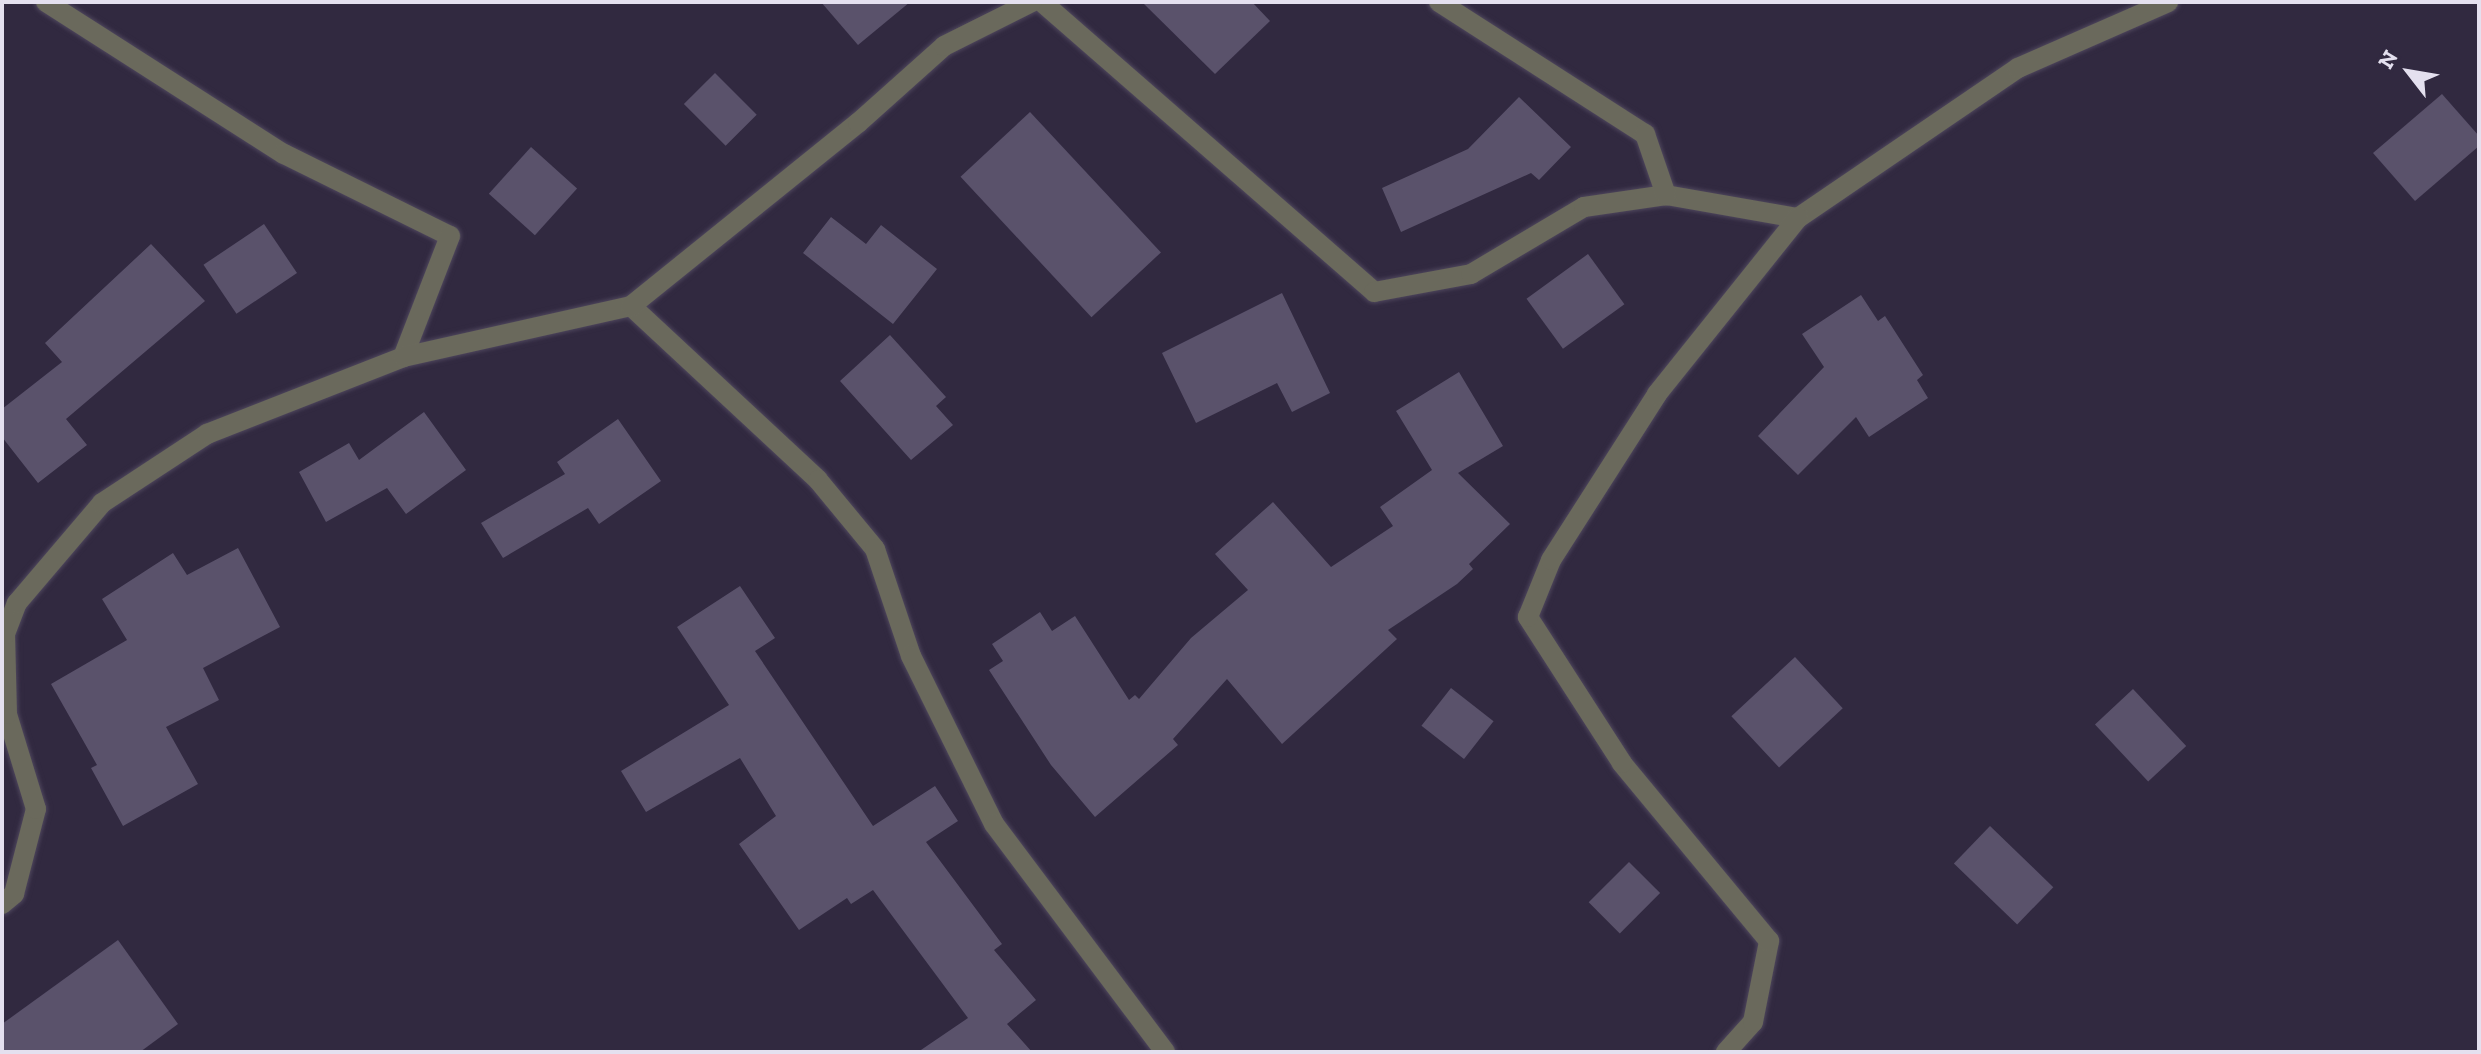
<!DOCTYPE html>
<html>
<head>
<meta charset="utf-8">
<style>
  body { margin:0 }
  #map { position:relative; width:2481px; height:1054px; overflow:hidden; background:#312940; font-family:"Zilla Slab",serif }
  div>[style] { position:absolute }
  .building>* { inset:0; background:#5a526b; transform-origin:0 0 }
  .roads { filter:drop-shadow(0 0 2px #4e465c) drop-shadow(0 0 2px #4e465c) }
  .street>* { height:20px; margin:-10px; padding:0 10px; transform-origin:10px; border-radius:10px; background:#6a695c }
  span { translate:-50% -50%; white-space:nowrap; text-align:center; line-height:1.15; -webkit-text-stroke:6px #312940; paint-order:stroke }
  .frame { position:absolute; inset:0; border:4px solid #e4e0ef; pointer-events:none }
  .north { position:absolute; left:2369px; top:32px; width:80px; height:80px; -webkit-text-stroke:6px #312940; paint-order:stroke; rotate:301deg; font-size:22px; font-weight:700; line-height:32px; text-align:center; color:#e4e0ef }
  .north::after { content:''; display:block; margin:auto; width:28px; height:36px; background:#e4e0ef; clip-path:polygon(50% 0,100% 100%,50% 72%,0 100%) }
</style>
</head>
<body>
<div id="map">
  <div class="building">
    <div style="clip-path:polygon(821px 2px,910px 2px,858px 45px)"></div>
    <div style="clip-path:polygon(1142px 2px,1252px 2px,1270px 21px,1215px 74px)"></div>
    <div style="left:715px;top:73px;width:59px;height:44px;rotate:45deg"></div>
    <div style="clip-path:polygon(2442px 94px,2479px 136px,2479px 146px,2415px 201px,2373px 153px)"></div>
    <div style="clip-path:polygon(1519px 97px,1571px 147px,1539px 180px,1531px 173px,1401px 232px,1382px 188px,1468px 149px)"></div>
    <div style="left:1030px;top:112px;width:192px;height:95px;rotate:47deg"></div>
    <div style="left:531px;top:147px;width:62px;height:63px;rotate:42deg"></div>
    <div style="clip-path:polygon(831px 217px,866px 244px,881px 225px,937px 269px,893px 324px,803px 253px)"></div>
    <div style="left:264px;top:224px;width:59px;height:73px;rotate:56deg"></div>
    <div style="clip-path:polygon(151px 244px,205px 301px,66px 419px,87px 445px,38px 483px,2px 437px,2px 409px,62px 362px,45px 343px)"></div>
    <div style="left:1588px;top:254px;width:62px;height:76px;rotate:54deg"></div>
    <div style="clip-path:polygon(1282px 293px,1330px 393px,1292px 412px,1277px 383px,1196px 423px,1162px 353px)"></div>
    <div style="clip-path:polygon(1861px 295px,1878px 321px,1885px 316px,1923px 375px,1917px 380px,1928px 398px,1869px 437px,1856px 417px,1798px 475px,1758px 436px,1824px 367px,1802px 334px)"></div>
    <div style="clip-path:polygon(890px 335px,946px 397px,936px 406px,953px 425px,911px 460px,840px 381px)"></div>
    <div style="clip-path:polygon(1459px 372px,1503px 446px,1458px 473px,1510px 524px,1469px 564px,1473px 569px,1457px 584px,1388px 630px,1397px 639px,1282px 744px,1227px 679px,1173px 739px,1178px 745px,1095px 817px,1051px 765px,989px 670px,1003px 661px,992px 644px,1040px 612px,1052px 631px,1075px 616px,1129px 700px,1135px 695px,1139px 699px,1191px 638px,1248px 590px,1215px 554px,1273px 502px,1331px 567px,1393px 526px,1380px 507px,1432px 470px,1396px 411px)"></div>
    <div style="clip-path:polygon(424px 412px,466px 470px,406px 514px,387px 488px,326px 522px,299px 472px,349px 443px,359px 460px)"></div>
    <div style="clip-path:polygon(618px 419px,661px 481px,599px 524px,588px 508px,503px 558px,481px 523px,565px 474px,557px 462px)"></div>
    <div style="clip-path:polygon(238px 548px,280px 627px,203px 668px,219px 700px,166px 727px,198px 784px,123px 826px,91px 768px,97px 765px,51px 684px,127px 640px,102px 599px,173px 553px,187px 575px)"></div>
    <div style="clip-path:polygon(740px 586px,775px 638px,755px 651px,873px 826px,935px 786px,958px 821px,926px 842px,1002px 944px,994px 950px,1036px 1000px,1007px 1024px,1032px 1052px,918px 1052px,968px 1018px,873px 890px,851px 904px,847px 898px,799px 930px,739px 844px,776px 816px,740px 758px,646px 812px,621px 771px,729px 705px,677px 627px)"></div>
    <div style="left:1795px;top:657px;width:70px;height:87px;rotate:47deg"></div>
    <div style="left:1451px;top:688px;width:54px;height:48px;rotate:38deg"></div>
    <div style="left:2133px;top:689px;width:78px;height:52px;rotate:47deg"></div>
    <div style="left:1990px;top:826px;width:88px;height:52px;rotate:44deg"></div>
    <div style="left:1629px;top:862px;width:44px;height:57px;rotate:45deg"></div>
    <div style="clip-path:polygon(118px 940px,178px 1024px,140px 1052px,2px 1052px,2px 1024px)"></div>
  </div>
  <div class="roads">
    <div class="street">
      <div style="left:46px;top:2px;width:282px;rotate:32.6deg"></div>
      <div style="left:284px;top:154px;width:185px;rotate:26.3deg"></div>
      <div style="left:450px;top:236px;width:130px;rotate:111.2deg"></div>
      <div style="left:1042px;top:2px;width:441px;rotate:41.1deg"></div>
      <div style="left:1374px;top:292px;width:99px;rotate:-10.5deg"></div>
      <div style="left:1471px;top:274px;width:131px;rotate:-30.7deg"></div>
      <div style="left:1584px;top:207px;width:83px;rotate:-8.3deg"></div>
      <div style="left:1666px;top:195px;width:134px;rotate:9.9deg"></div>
      <div style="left:1798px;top:218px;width:266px;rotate:-34.3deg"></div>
      <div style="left:2018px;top:68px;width:164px;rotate:-23.7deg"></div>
      <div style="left:1439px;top:2px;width:245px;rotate:32.7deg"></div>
      <div style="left:1645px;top:134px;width:65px;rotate:71deg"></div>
      <div style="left:631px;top:306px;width:255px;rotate:42.9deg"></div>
      <div style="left:818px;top:480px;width:89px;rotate:50.4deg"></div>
      <div style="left:875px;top:549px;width:113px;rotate:71.4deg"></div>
      <div style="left:911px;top:656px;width:187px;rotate:63.7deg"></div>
      <div style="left:994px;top:824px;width:285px;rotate:53.1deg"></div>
      <div style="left:2px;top:904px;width:16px;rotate:-40deg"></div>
      <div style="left:14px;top:894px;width:88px;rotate:-75.5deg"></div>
      <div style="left:36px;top:809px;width:99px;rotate:-107deg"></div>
      <div style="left:7px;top:714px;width:80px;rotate:-91.4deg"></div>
      <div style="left:5px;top:634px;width:33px;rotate:-69deg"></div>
      <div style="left:17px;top:603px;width:131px;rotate:-49.6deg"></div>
      <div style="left:102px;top:503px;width:126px;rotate:-33.3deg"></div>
      <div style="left:207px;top:434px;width:211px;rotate:-21.4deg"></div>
      <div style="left:403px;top:357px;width:234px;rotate:-12.6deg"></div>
      <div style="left:631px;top:306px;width:292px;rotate:-38.9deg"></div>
      <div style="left:858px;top:123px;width:115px;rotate:-41.8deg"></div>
      <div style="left:944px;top:46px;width:98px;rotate:-26.6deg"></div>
      <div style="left:1726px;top:1052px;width:40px;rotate:-48deg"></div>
      <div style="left:1753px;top:1022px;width:83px;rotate:-78.8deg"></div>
      <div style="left:1769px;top:941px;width:231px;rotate:-129.6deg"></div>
      <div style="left:1622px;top:763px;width:174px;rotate:-122.8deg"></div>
      <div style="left:1528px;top:617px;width:61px;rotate:-68deg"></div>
      <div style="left:1551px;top:560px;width:197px;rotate:-57.4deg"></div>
      <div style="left:1657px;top:394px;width:226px;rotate:-51.3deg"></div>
    </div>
  </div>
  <div class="frame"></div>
  <div class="north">N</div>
</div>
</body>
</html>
